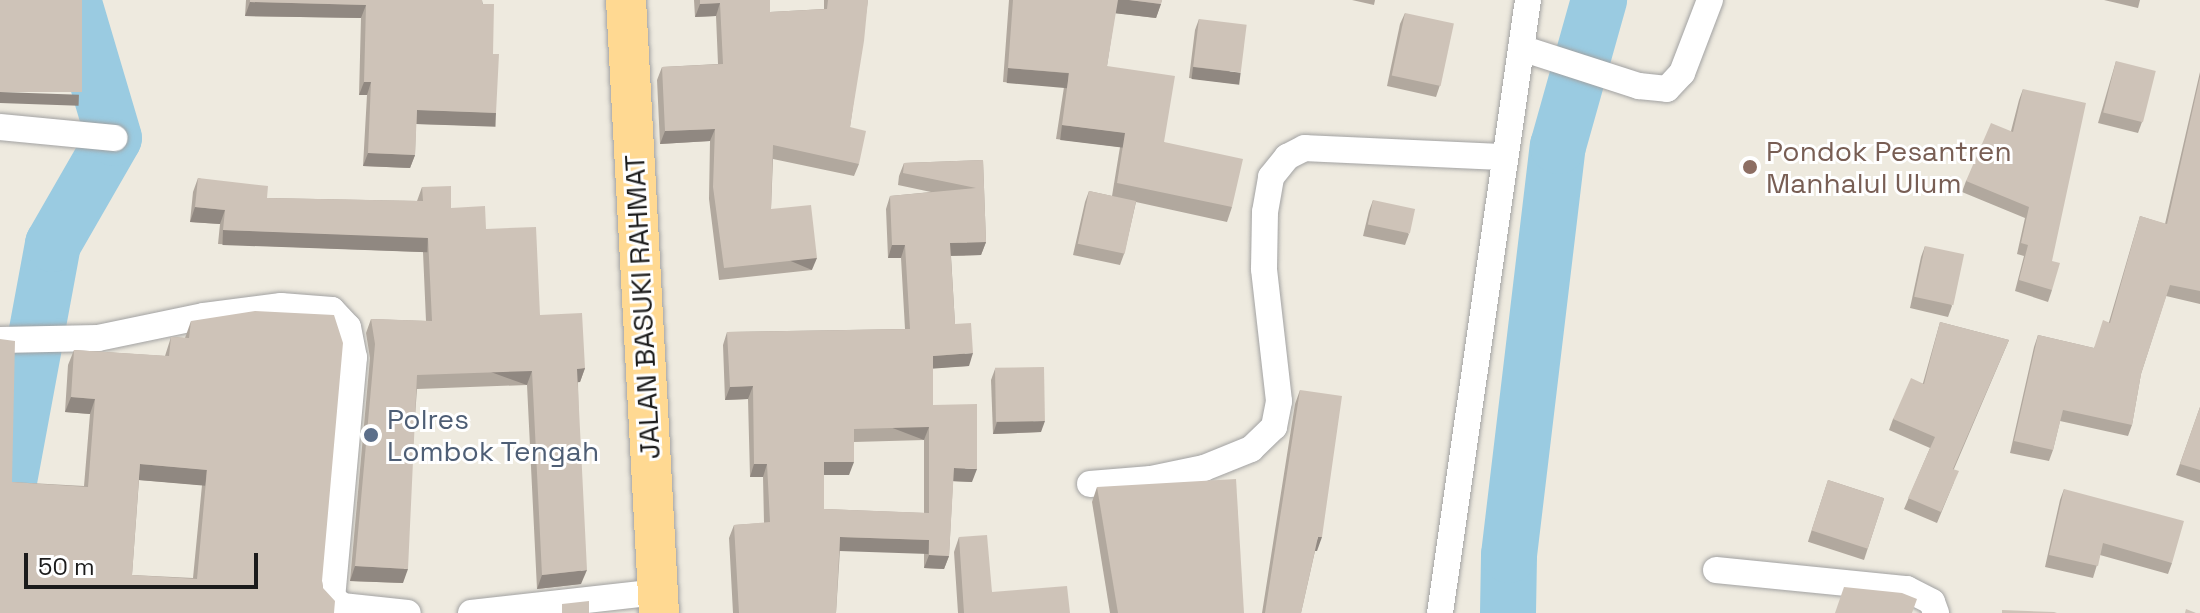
<!DOCTYPE html>
<html>
<head>
<meta charset="utf-8">
<style>
  body { margin:0 }
  #map { position:relative; width:2200px; height:613px; overflow:hidden; background:#eeeadf; font-family:"Space Grotesk",sans-serif }
  div>[style] { position:absolute }
  .river>* { height:56px; margin:-28px; padding:0 28px; transform-origin:28px; border-radius:28px; background:#9acbe1 }
  .roads { filter:drop-shadow(0 0 2px #a2a2a2) drop-shadow(0 0 2px #a2a2a2) }
  .street>* { height:26px; margin:-13px; padding:0 13px; transform-origin:13px; border-radius:13px; background:#fff }
  .primary>* { height:40px; margin:-20px; padding:0 20px; transform-origin:20px; border-radius:20px; background:#ffd992 }
  .wall>* { inset:0; background:#b1a89e; transform-origin:0 0 }
  .shaded-wall>* { inset:0; background:#908881; transform-origin:0 0 }
  .building>* { inset:0; background:#cec3b8; transform-origin:0 0 }
  .dots>* { width:22px; height:22px; translate:-50% -50%; box-sizing:border-box; border:4px solid #fff; border-radius:50% }
  span { translate:-50% -50%; white-space:nowrap; text-align:center; line-height:1.15; -webkit-text-stroke:6px #fff; paint-order:stroke }
  .education-label { font-size:28px; color:#785e54 }
  .left { translate:0 -50%; text-align:left }
  .street-label { font-size:28px; color:#1b1b1b }
  .service-label { font-size:28px; color:#4e5e75 }
  .scale { position:absolute; left:24px; top:553px; width:234px; height:36px; box-sizing:border-box; border:4px solid #1b1b1b; border-top:0; padding-left:10px; font-size:24px; line-height:28px; white-space:nowrap; color:#1b1b1b; -webkit-text-stroke:6px #fff; paint-order:stroke }
</style>
</head>
<body>
<div id="map">
  <div class="river">
    <div style="left:0;top:530px;width:291px;rotate:-79.5deg"></div>
    <div style="left:53px;top:244px;width:122px;rotate:-60.1deg"></div>
    <div style="left:114px;top:138px;width:144px;rotate:-106.5deg"></div>
    <div style="left:1508px;top:613px;width:58px;rotate:-89deg"></div>
    <div style="left:1509px;top:555px;width:412px;rotate:-83.2deg"></div>
    <div style="left:1558px;top:146px;width:152px;rotate:-74.3deg"></div>
  </div>
  <div class="roads">
    <div class="street">
      <div style="left:1521px;top:48px;width:124px;rotate:17.9deg"></div>
      <div style="left:1639px;top:86px;width:28px;rotate:6deg"></div>
      <div style="left:1667px;top:89px;width:22px;rotate:-47deg"></div>
      <div style="left:1682px;top:73px;width:78px;rotate:-69deg"></div>
      <div style="left:0;top:127px;width:115px;rotate:5.5deg"></div>
      <div style="left:0;top:340px;width:98px;rotate:-1.2deg"></div>
      <div style="left:98px;top:338px;width:108px;rotate:-11.7deg"></div>
      <div style="left:204px;top:316px;width:78px;rotate:-7.4deg"></div>
      <div style="left:281px;top:306px;width:51px;rotate:4.5deg"></div>
      <div style="left:332px;top:310px;width:23px;rotate:47deg"></div>
      <div style="left:348px;top:327px;width:31px;rotate:79deg"></div>
      <div style="left:354px;top:357px;width:241px;rotate:95.2deg"></div>
      <div style="left:332px;top:597px;width:13px;rotate:42deg"></div>
      <div style="left:342px;top:606px;width:66px;rotate:6.1deg"></div>
      <div style="left:1090px;top:484px;width:61px;rotate:-4.7deg"></div>
      <div style="left:1151px;top:479px;width:54px;rotate:-11.7deg"></div>
      <div style="left:1204px;top:468px;width:51px;rotate:-22deg"></div>
      <div style="left:1251px;top:449px;width:32px;rotate:-44deg"></div>
      <div style="left:1274px;top:427px;width:26px;rotate:-79deg"></div>
      <div style="left:1279px;top:401px;width:133px;rotate:-96.5deg"></div>
      <div style="left:1264px;top:269px;width:57px;rotate:-89deg"></div>
      <div style="left:1265px;top:212px;width:36px;rotate:-80deg"></div>
      <div style="left:1271px;top:177px;width:26px;rotate:-51deg"></div>
      <div style="left:1287px;top:157px;width:20px;rotate:-27deg"></div>
      <div style="left:1305px;top:148px;width:200px;rotate:2.6deg"></div>
      <div style="left:1716px;top:570px;width:192px;rotate:5.7deg"></div>
      <div style="left:1907px;top:589px;width:28px;rotate:27deg"></div>
      <div style="left:1932px;top:602px;width:12px;rotate:70deg"></div>
      <div style="left:471px;top:613px;width:187px;rotate:-6.4deg"></div>
      <div style="left:1440px;top:613px;width:619px;rotate:-81.83deg"></div>
    </div>
    <div class="primary">
      <div style="left:626px;top:0;width:614px;rotate:86.92deg"></div>
    </div>
  </div>
  <div class="wall">
    <div style="clip-path:polygon(246px 0,482px 0,493px 54px,496px 113px,492px 126px,416px 124px,415px 155px,410px 168px,363px 166px,367px 95px,359px 95px,361px 18px,245px 16px)"></div>
    <div style="clip-path:polygon(694px 0,770px 0,770px 12px,824px 9px,824px 0,868px 0,850px 127px,859px 164px,854px 176px,773px 159px,771px 209px,812px 270px,719px 280px,709px 199px,710px 141px,660px 144px,657px 80px,662px 67px,718px 64px,716px 16px,695px 17px)"></div>
    <div style="clip-path:polygon(1009px 0,1162px 0,1156px 18px,1115px 13px,1107px 66px,1164px 142px,1232px 207px,1227px 222px,1136px 202px,1124px 254px,1120px 265px,1073px 255px,1085px 202px,1089px 191px,1112px 196px,1120px 147px,1056px 139px,1064px 87px,1003px 82px)"></div>
    <div style="clip-path:polygon(1352px 0,1375px 0,1374px 5px)"></div>
    <div style="clip-path:polygon(2104px 0,2140px 0,2138px 8px)"></div>
    <div style="clip-path:polygon(1405px 13px,1440px 85px,1436px 97px,1387px 86px,1400px 24px)"></div>
    <div style="clip-path:polygon(1199px 19px,1237px 84px,1189px 78px,1195px 30px)"></div>
    <div style="clip-path:polygon(2116px 61px,2142px 122px,2138px 133px,2098px 123px)"></div>
    <div style="clip-path:polygon(2200px 72px,2200px 304px,2166px 296px,2141px 374px,2132px 425px,2128px 436px,2060px 421px,2053px 450px,2049px 461px,2010px 453px,2034px 347px,2038px 335px,2094px 348px,2109px 322px,2140px 216px,2165px 224px)"></div>
    <div style="clip-path:polygon(2023px 89px,2052px 261px,2052px 290px,2048px 302px,2015px 291px,2024px 256px,2017px 254px,2025px 218px,1962px 192px,1966px 181px,2011px 131px,2019px 100px)"></div>
    <div style="clip-path:polygon(evenodd,983px 160px,986px 242px,981px 255px,951px 256px,955px 324px,969px 366px,933px 368px,933px 405px,972px 482px,953px 481px,949px 556px,944px 569px,924px 568px,924px 553px,840px 550px,836px 613px,733px 613px,729px 538px,734px 525px,764px 523px,763px 477px,750px 477px,748px 399px,725px 400px,723px 345px,727px 332px,905px 329px,901px 258px,888px 258px,886px 209px,890px 196px,931px 192px,898px 185px,899px 176px,904px 163px,983px 160px,924px 440px,924px 513px,824px 509px,824px 475px,849px 475px,854px 442px,924px 440px)"></div>
    <div style="clip-path:polygon(198px 178px,267px 198px,417px 201px,422px 187px,451px 208px,486px 229px,540px 315px,585px 368px,580px 382px,578px 382px,581px 584px,537px 589px,527px 385px,417px 389px,403px 583px,350px 581px,370px 358px,366px 333px,371px 319px,426px 321px,423px 252px,218px 244px,220px 224px,190px 222px,193px 192px)"></div>
    <div style="clip-path:polygon(1373px 200px,1409px 234px,1405px 245px,1363px 236px,1369px 211px)"></div>
    <div style="clip-path:polygon(1925px 246px,1952px 306px,1948px 317px,1910px 308px,1921px 257px)"></div>
    <div style="clip-path:polygon(evenodd,191px 321px,322px 581px,323px 588px,0 613px,12px 482px,84px 486px,90px 414px,65px 412px,68px 365px,74px 350px,165px 356px,171px 337px,185px 338px,191px 321px,139px 480px,202px 485px,193px 578px,132px 575px,139px 480px)"></div>
    <div style="clip-path:polygon(1940px 322px,2009px 340px,1954px 469px,1954px 482px,1937px 523px,1904px 509px,1930px 448px,1889px 430px,1893px 419px,1923px 383px)"></div>
    <div style="clip-path:polygon(995px 369px,1041px 432px,993px 434px,991px 380px)"></div>
    <div style="clip-path:polygon(1300px 390px,1317px 551px,1315px 551px,1301px 613px,1262px 613px,1295px 404px)"></div>
    <div style="clip-path:polygon(2200px 407px,2200px 483px,2176px 475px)"></div>
    <div style="left:1828px;top:480px;width:59px;height:65px;rotate:18deg"></div>
    <div style="clip-path:polygon(1097px 487px,1244px 613px,1110px 613px,1092px 502px)"></div>
    <div style="clip-path:polygon(2064px 489px,2172px 563px,2168px 574px,2100px 555px,2093px 578px,2045px 567px,2060px 500px)"></div>
    <div style="clip-path:polygon(959px 537px,992px 592px,1070px 613px,958px 613px,954px 552px)"></div>
  </div>
  <div class="shaded-wall">
    <div style="clip-path:polygon(1117px 0,1129px 0,1161px 4px,1156px 18px,1113px 13px)"></div>
    <div style="clip-path:polygon(250px 2px,366px 5px,361px 18px,245px 16px)"></div>
    <div style="clip-path:polygon(720px 3px,716px 16px,695px 17px,700px 4px)"></div>
    <div style="left:1193px;top:67px;width:48px;height:12px;rotate:7deg"></div>
    <div style="left:1008px;top:68px;width:61px;height:15px;rotate:5deg"></div>
    <div style="clip-path:polygon(364px 82px,371px 82px,367px 95px,359px 95px)"></div>
    <div style="left:0;top:92px;width:79px;height:11px;rotate:2deg"></div>
    <div style="left:417px;top:110px;width:79px;height:14px;rotate:2deg"></div>
    <div style="left:1062px;top:125px;width:64px;height:15px;rotate:7deg"></div>
    <div style="clip-path:polygon(715px 129px,710px 141px,660px 144px,665px 131px)"></div>
    <div style="clip-path:polygon(368px 153px,415px 155px,410px 168px,363px 166px)"></div>
    <div style="clip-path:polygon(195px 207px,225px 210px,220px 224px,190px 222px)"></div>
    <div style="left:223px;top:230px;width:205px;height:15px;rotate:2deg"></div>
    <div style="clip-path:polygon(986px 242px,981px 255px,946px 256px,950px 243px)"></div>
    <div style="clip-path:polygon(892px 245px,905px 245px,901px 258px,888px 258px)"></div>
    <div style="left:817px;top:258px;width:13px;height:94px;rotate:113deg"></div>
    <div style="clip-path:polygon(973px 353px,969px 366px,928px 369px,933px 356px)"></div>
    <div style="clip-path:polygon(585px 368px,580px 382px,572px 383px,577px 369px)"></div>
    <div style="left:532px;top:371px;width:15px;height:115px;rotate:110deg"></div>
    <div style="clip-path:polygon(753px 386px,748px 399px,725px 400px,730px 387px)"></div>
    <div style="clip-path:polygon(71px 397px,95px 399px,90px 414px,65px 412px)"></div>
    <div style="clip-path:polygon(1045px 421px,1041px 432px,993px 434px,997px 422px)"></div>
    <div style="left:929px;top:427px;width:14px;height:75px;rotate:111deg"></div>
    <div style="clip-path:polygon(824px 462px,854px 462px,849px 475px,819px 475px)"></div>
    <div style="left:140px;top:464px;width:67px;height:16px;rotate:5deg"></div>
    <div style="clip-path:polygon(754px 464px,767px 464px,763px 477px,750px 477px)"></div>
    <div style="clip-path:polygon(954px 468px,977px 469px,972px 482px,949px 481px)"></div>
    <div style="left:840px;top:537px;width:89px;height:14px;rotate:2deg"></div>
    <div style="clip-path:polygon(1318px 537px,1322px 537px,1317px 551px,1313px 551px)"></div>
    <div style="clip-path:polygon(929px 555px,949px 556px,944px 569px,924px 568px)"></div>
    <div style="clip-path:polygon(355px 566px,408px 569px,403px 583px,350px 581px)"></div>
    <div style="clip-path:polygon(587px 570px,581px 584px,537px 589px,542px 575px)"></div>
  </div>
  <div class="building">
    <div style="left:0;top:0;width:82px;height:92px"></div>
    <div style="clip-path:polygon(250px 0,482px 0,482px 4px,494px 4px,493px 54px,499px 54px,496px 113px,417px 110px,415px 155px,368px 153px,371px 82px,364px 82px,366px 5px,250px 2px)"></div>
    <div style="clip-path:polygon(700px 0,770px 0,770px 12px,827px 9px,828px 0,868px 0,864px 41px,850px 127px,866px 131px,859px 164px,773px 145px,771px 209px,811px 205px,817px 258px,724px 268px,713px 187px,715px 129px,665px 131px,662px 67px,723px 64px,720px 3px,700px 4px)"></div>
    <div style="clip-path:polygon(1013px 0,1118px 0,1107px 66px,1175px 76px,1164px 142px,1243px 159px,1232px 207px,1117px 183px,1125px 133px,1062px 125px,1069px 73px,1008px 68px)"></div>
    <div style="clip-path:polygon(1129px 0,1162px 0,1161px 4px)"></div>
    <div style="left:1405px;top:13px;width:50px;height:64px;rotate:12deg"></div>
    <div style="left:1199px;top:19px;width:48px;height:48px;rotate:7deg"></div>
    <div style="left:2116px;top:61px;width:41px;height:53px;rotate:14deg"></div>
    <div style="clip-path:polygon(2200px 77px,2200px 291px,2170px 285px,2141px 374px,2132px 425px,2063px 410px,2053px 450px,2014px 441px,2038px 335px,2094px 348px,2103px 320px,2110px 323px,2140px 216px,2167px 224px)"></div>
    <div style="clip-path:polygon(2023px 89px,2086px 103px,2052px 261px,2060px 263px,2052px 290px,2019px 280px,2028px 245px,2021px 243px,2029px 207px,1966px 181px,1991px 123px,2013px 132px)"></div>
    <div style="clip-path:polygon(evenodd,983px 160px,986px 242px,950px 243px,955px 324px,971px 323px,973px 353px,933px 356px,933px 405px,977px 404px,977px 469px,954px 468px,949px 556px,929px 555px,929px 540px,840px 537px,836px 613px,739px 613px,734px 525px,770px 522px,767px 464px,754px 464px,753px 386px,730px 387px,727px 332px,910px 329px,905px 245px,892px 245px,890px 196px,976px 188px,903px 173px,904px 163px,983px 160px,929px 427px,929px 513px,824px 509px,824px 462px,854px 462px,854px 429px,929px 427px)"></div>
    <div style="clip-path:polygon(198px 178px,268px 186px,267px 198px,423px 201px,422px 187px,451px 186px,451px 208px,485px 206px,486px 229px,536px 227px,540px 315px,582px 313px,585px 368px,577px 369px,587px 570px,542px 575px,532px 371px,417px 375px,408px 569px,355px 566px,375px 344px,371px 319px,432px 321px,428px 238px,223px 230px,225px 210px,195px 207px)"></div>
    <div style="left:1089px;top:191px;width:48px;height:54px;rotate:12deg"></div>
    <div style="left:1373px;top:200px;width:43px;height:25px;rotate:12deg"></div>
    <div style="left:1925px;top:246px;width:40px;height:52px;rotate:12deg"></div>
    <div style="clip-path:polygon(evenodd,255px 311px,334px 315px,343px 343px,322px 581px,323px 588px,335px 601px,334px 613px,0 613px,0 339px,15px 341px,12px 482px,88px 487px,95px 399px,71px 397px,74px 350px,169px 356px,171px 337px,189px 338px,191px 321px,255px 311px,140px 464px,207px 470px,197px 579px,132px 575px,140px 464px)"></div>
    <div style="clip-path:polygon(1940px 322px,2009px 340px,1953px 469px,1959px 471px,1941px 512px,1908px 498px,1935px 437px,1893px 419px,1911px 378px,1924px 384px)"></div>
    <div style="left:1044px;top:367px;width:54px;height:49px;rotate:89deg"></div>
    <div style="clip-path:polygon(1300px 390px,1342px 396px,1322px 537px,1318px 537px,1301px 613px,1265px 613px)"></div>
    <div style="clip-path:polygon(2200px 407px,2200px 470px,2180px 464px)"></div>
    <div style="clip-path:polygon(1236px 479px,1244px 613px,1118px 613px,1097px 487px)"></div>
    <div style="left:1828px;top:480px;width:59px;height:53px;rotate:18deg"></div>
    <div style="clip-path:polygon(2064px 489px,2184px 521px,2172px 563px,2103px 543px,2098px 566px,2049px 555px)"></div>
    <div style="clip-path:polygon(987px 535px,992px 592px,1067px 586px,1070px 613px,964px 613px,959px 537px)"></div>
    <div style="clip-path:polygon(1844px 587px,1902px 593px,1917px 599px,1912px 613px,1835px 613px)"></div>
    <div style="clip-path:polygon(589px 601px,589px 613px,562px 613px,562px 604px)"></div>
    <div style="clip-path:polygon(2186px 609px,2196px 613px,2185px 613px)"></div>
    <div style="clip-path:polygon(2002px 610px,2054px 612px,2057px 613px,2002px 613px)"></div>
  </div>
  <div class="dots">
    <div style="left:1750px;top:167px;background:#8d6e63"></div>
    <div style="left:371px;top:435px;background:#5c6f8a"></div>
  </div>
  <div class="education-label">
    <span class="left" style="left:1766px;top:167px">Pondok Pesantren<br>Manhalul Ulum</span>
  </div>
  <div class="street-label">
    <span style="left:642px;top:307px;rotate:-93deg">JALAN BASUKI RAHMAT</span>
  </div>
  <div class="service-label">
    <span class="left" style="left:387px;top:435px">Polres<br>Lombok Tengah</span>
  </div>
  <div class="scale">50 m</div>
</div>
</body>
</html>
